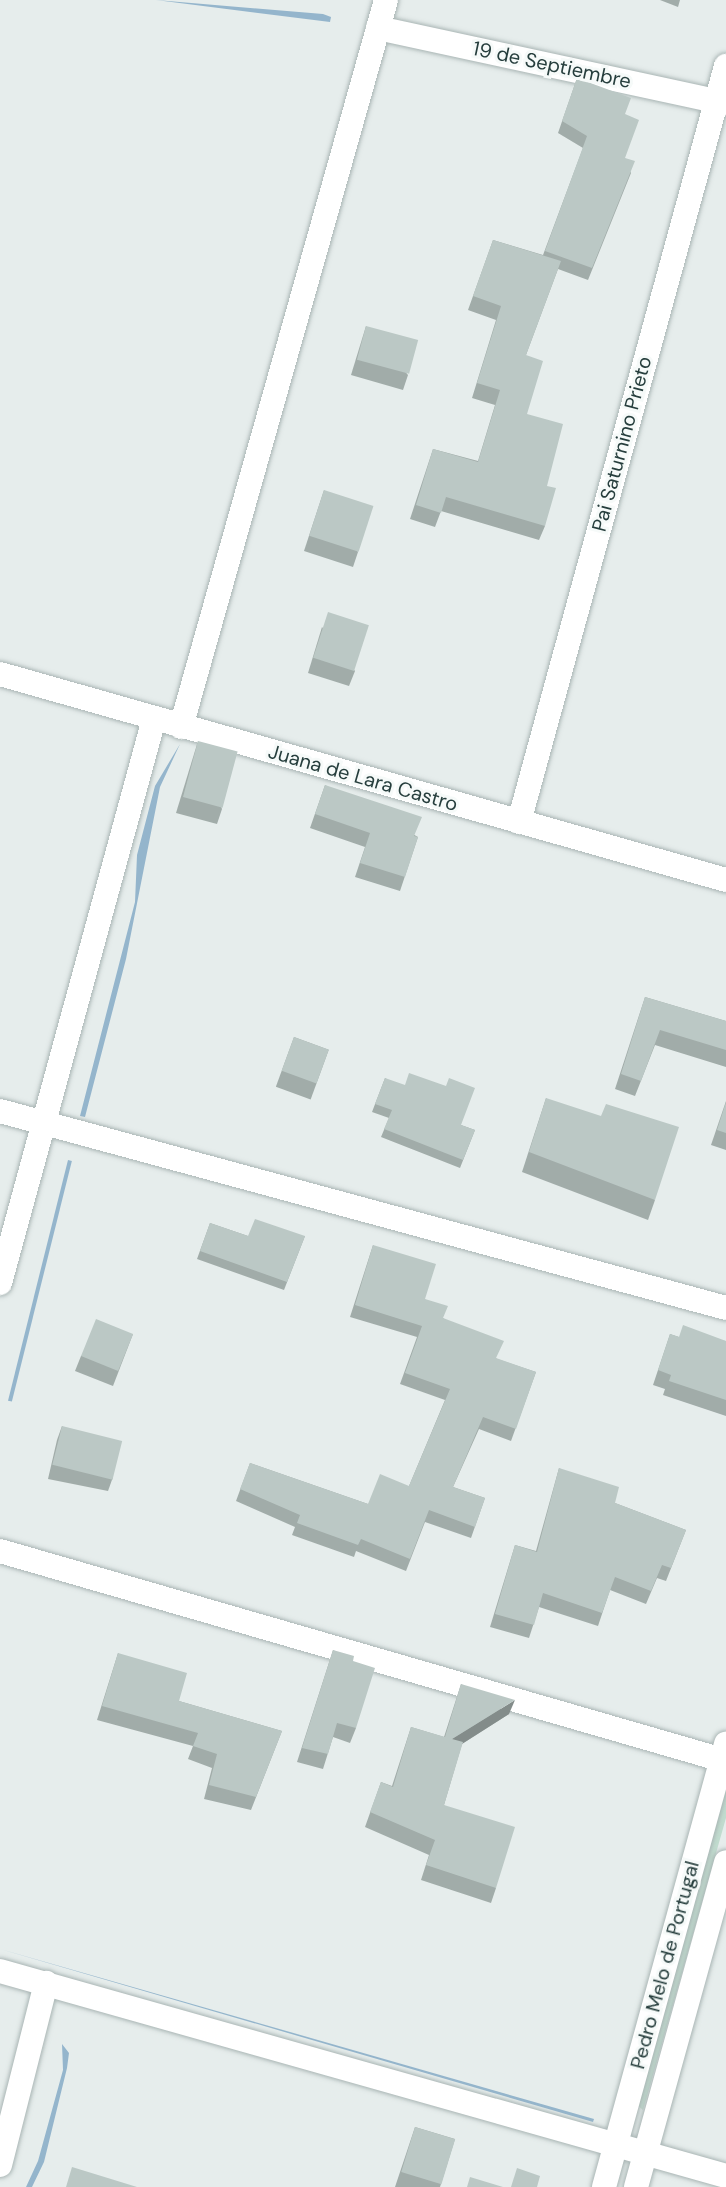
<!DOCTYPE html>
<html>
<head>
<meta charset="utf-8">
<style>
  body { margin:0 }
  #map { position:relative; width:726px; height:2187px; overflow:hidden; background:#e6edec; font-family:"DM Sans",sans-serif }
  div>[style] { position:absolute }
  .green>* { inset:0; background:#c1dccf }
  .water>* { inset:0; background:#94b5cc; transform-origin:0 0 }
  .roads { filter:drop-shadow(0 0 2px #a9b5b4) drop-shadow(0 0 2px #a9b5b4) }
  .minor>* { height:24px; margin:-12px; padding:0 12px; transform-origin:12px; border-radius:12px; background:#fff }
  .tertiary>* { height:24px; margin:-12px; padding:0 12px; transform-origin:12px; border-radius:12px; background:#fff }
  .wall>* { inset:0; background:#a1aca9; transform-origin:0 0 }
  .shaded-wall>* { inset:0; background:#838c8a }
  .building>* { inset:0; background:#bbc8c5; transform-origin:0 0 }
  span { translate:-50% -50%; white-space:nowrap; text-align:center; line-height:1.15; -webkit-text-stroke:6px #f6faf9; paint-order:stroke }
  .street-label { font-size:20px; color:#263e3d }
</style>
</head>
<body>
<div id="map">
  <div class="green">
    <div style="clip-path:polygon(726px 1790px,726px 1818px,643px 2110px,638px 2106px)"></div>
  </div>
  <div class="water">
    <div style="clip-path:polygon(156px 0,323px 14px,331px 17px,330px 22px)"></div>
    <div style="clip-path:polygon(180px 744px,160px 787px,126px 959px,85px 1117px,80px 1116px,135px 902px,137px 855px,155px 786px)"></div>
    <div style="left:68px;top:1160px;width:4px;height:248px;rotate:14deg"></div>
    <div style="clip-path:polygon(0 1949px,594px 2119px,593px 2122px)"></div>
    <div style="clip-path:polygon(62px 2044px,69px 2053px,67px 2068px,44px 2162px,32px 2187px,26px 2187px,38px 2161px,63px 2070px)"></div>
  </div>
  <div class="roads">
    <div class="minor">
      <div style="left:378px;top:28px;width:356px;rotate:12.2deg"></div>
      <div style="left:0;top:674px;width:755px;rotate:15.84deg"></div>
      <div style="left:181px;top:727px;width:755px;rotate:-74.25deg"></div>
      <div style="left:519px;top:822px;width:784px;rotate:-74.69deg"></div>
      <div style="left:0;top:1111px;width:752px;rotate:15.18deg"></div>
      <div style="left:0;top:1283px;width:585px;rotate:-74.73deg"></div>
      <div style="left:0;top:1551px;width:756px;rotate:16.13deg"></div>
      <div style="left:0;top:1971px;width:754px;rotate:15.77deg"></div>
      <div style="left:0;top:2165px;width:188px;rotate:-75.8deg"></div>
    </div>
    <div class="tertiary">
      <div style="left:604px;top:2187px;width:460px;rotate:-74.6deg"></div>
      <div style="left:636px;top:2187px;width:337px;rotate:-74.5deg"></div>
    </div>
  </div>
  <div class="wall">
    <div style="clip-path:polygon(660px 0,680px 0,678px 7px)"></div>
    <div style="clip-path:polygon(577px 78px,625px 115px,625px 158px,631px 173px,588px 280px,558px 269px,526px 355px,527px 414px,547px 486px,545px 526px,539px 540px,441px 511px,435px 527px,410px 519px,433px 449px,478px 461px,495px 405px,472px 398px,496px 320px,468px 310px,493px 240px,543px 255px,583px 148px,558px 133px)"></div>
    <div style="clip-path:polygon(366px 326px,408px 375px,403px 390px,351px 375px)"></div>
    <div style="clip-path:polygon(324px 490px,358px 552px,353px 567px,304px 551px)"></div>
    <div style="clip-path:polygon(322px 627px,355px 671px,349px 686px,308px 673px)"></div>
    <div style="clip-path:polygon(198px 741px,222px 809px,217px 824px,176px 813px)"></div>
    <div style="clip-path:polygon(325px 785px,418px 837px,400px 891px,355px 877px,365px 847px,310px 828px)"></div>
    <div style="clip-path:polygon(645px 997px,726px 1021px,726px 1067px,655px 1045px,635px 1096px,615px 1089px)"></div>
    <div style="left:294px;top:1037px;width:37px;height:53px;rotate:20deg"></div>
    <div style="clip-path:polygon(385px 1078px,461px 1125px,475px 1130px,460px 1168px,381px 1137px,389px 1118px,372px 1112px)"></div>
    <div style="clip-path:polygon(546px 1098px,655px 1200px,648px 1220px,522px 1172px)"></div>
    <div style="clip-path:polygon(726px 1101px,726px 1150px,711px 1145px)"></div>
    <div style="clip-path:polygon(210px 1223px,248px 1236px,305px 1236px,284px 1290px,197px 1259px)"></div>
    <div style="clip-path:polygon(373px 1245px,443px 1318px,497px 1359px,536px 1372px,511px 1441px,479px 1429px,453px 1487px,485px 1498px,471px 1538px,425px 1522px,406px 1571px,356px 1551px,354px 1557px,292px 1535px,295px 1527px,236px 1501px,250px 1463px,368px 1504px,409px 1486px,445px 1400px,400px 1384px,417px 1337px,350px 1317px)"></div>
    <div style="clip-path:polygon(133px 1334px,113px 1386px,75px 1371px,81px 1356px)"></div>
    <div style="clip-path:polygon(670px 1334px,679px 1337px,726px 1341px,726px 1416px,663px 1395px,665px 1389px,653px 1385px)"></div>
    <div style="clip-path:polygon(62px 1426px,113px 1477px,108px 1491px,48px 1479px,57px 1440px)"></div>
    <div style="clip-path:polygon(559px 1468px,615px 1503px,686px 1530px,666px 1581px,657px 1578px,646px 1604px,610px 1590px,598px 1626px,539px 1607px,529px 1638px,490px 1627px,515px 1545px,536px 1551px)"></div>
    <div style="clip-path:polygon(333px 1650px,353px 1661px,356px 1728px,350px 1743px,333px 1737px,323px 1769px,297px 1762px)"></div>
    <div style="clip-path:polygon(118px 1653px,179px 1701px,282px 1731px,251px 1810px,204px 1799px,212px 1768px,188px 1759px,193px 1746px,97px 1720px)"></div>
    <div style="clip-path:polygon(461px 1684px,509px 1714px,462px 1744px,444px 1805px,496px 1888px,491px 1903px,421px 1880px,429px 1855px,365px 1827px,381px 1782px,392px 1786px,411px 1727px,444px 1737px)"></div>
    <div style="clip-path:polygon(415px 2127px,455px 2139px,440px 2187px,395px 2187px)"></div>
  </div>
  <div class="shaded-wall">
    <div style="clip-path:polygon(515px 1700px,509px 1714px,446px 1754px,452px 1739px)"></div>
  </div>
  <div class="building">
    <div style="clip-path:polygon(577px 78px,631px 98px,625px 114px,639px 120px,625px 158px,635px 161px,592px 268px,545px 251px,587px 136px,562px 121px)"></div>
    <div style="clip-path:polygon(493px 240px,561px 261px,526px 355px,543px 361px,527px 414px,563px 424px,547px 486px,556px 488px,545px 526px,446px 497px,441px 513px,416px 505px,433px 449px,478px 462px,500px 390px,477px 383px,501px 306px,473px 296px)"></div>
    <div style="left:366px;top:326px;width:54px;height:35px;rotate:15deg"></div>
    <div style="left:324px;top:490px;width:52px;height:48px;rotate:18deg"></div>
    <div style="left:328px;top:612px;width:43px;height:48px;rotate:18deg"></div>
    <div style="left:198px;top:741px;width:41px;height:58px;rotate:15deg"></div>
    <div style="clip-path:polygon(325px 785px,422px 817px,414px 836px,418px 837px,405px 877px,360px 863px,370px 833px,315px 814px)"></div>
    <div style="clip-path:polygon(645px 997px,726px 1021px,726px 1050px,660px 1030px,641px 1081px,621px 1074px)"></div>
    <div style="left:294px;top:1037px;width:37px;height:36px;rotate:20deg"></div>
    <div style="clip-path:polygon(409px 1073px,446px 1086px,449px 1078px,475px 1088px,461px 1125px,475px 1130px,463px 1160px,384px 1129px,392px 1110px,375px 1104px,385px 1078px,405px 1085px)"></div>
    <div style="clip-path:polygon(546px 1098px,601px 1116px,606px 1104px,679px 1127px,655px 1200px,529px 1152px)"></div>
    <div style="clip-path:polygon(726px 1102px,726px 1133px,717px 1130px)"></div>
    <div style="clip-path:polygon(255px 1219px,305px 1236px,287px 1282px,200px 1251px,210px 1223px,248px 1236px)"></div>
    <div style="clip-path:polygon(373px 1245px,436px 1264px,425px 1299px,448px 1306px,443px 1318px,504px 1341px,496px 1358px,536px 1372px,516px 1429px,483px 1417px,453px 1487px,485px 1498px,475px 1527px,429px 1510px,410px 1559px,361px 1539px,358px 1545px,297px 1523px,300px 1515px,240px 1489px,250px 1463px,368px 1504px,380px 1474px,409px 1486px,450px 1389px,405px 1373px,422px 1326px,355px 1305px)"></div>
    <div style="left:96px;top:1319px;width:40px;height:40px;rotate:22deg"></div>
    <div style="clip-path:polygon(683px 1325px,726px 1341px,726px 1400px,669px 1381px,671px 1375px,658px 1370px,670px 1334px,679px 1337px)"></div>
    <div style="left:62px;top:1426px;width:62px;height:40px;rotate:14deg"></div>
    <div style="clip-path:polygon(559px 1468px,619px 1487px,615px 1503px,686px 1530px,671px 1568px,662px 1565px,651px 1591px,615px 1577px,602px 1613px,543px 1593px,534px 1625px,495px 1614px,515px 1545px,537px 1552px)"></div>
    <div style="clip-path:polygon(333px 1650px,354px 1656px,353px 1661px,375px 1668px,356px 1728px,337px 1723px,328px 1754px,302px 1748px)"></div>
    <div style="clip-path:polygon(118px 1653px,187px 1673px,179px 1701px,282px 1731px,256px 1797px,209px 1785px,217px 1754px,193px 1746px,198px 1733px,102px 1706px)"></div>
    <div style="clip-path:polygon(461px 1684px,515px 1700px,452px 1739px,463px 1742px,444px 1805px,515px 1827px,496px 1888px,426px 1865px,435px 1840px,370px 1812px,381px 1782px,393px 1787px,411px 1727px,445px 1737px)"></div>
    <div style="left:415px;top:2127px;width:42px;height:47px;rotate:17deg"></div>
    <div style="clip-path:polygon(72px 2167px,137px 2187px,66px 2187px)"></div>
    <div style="clip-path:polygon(517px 2168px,540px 2176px,537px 2187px,511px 2187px)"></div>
    <div style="clip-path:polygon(470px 2177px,503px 2187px,467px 2187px)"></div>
  </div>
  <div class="street-label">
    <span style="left:552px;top:65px;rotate:12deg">19 de Septiembre</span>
    <span style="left:622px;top:444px;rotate:-75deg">Pai Saturnino Prieto</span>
    <span style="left:363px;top:778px;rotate:16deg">Juana de Lara Castro</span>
    <span style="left:665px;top:1965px;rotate:-75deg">Pedro Melo de Portugal</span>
  </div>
</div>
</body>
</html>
